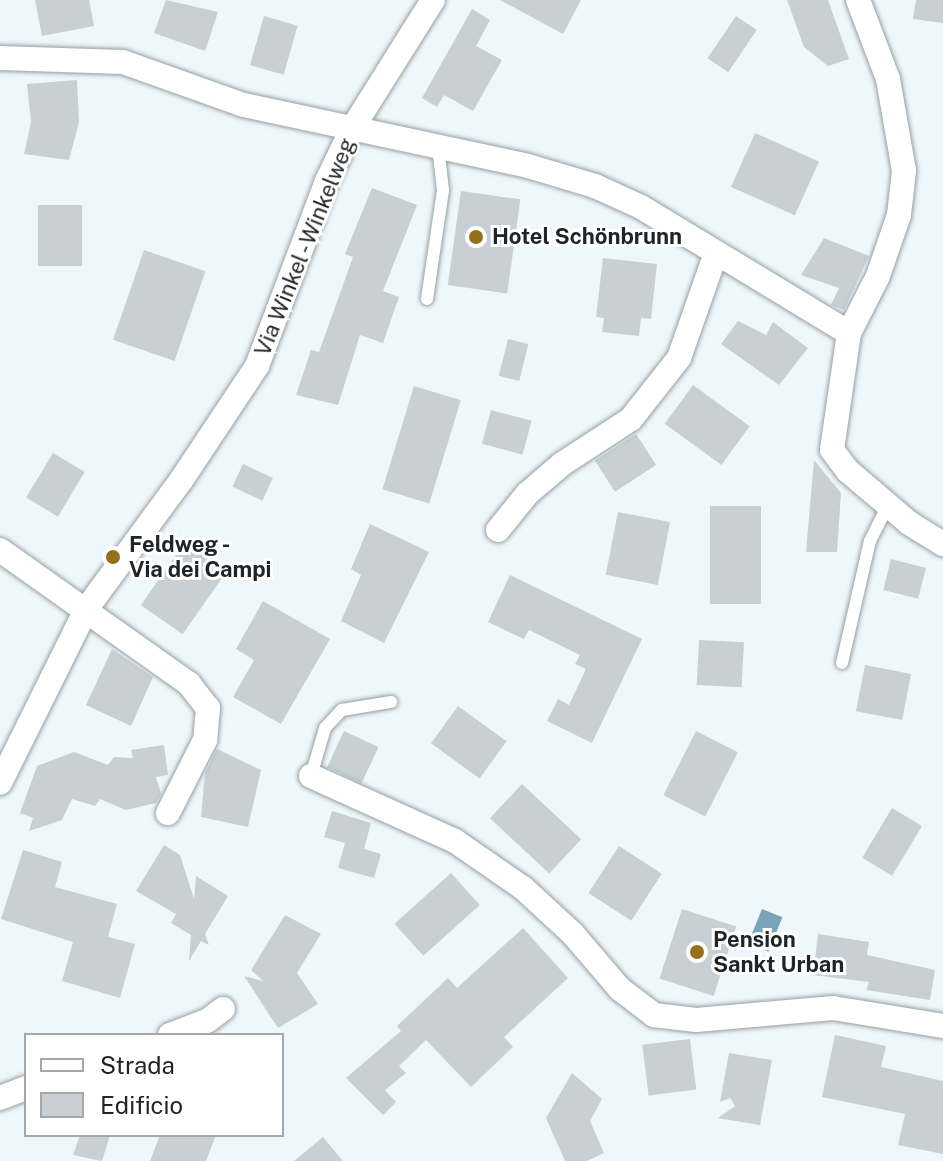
<!DOCTYPE html>
<html>
<head>
<meta charset="utf-8">
<style>
  body { margin:0 }
  #map { position:relative; width:943px; height:1161px; overflow:hidden; background:#eef7fb; font-family:"Public Sans",sans-serif }
  div>[style] { position:absolute }
  .water>* { inset:0; background:#79a3b7; transform-origin:0 0 }
  .building>* { inset:0; background:#c8d0d5; transform-origin:0 0 }
  .roads { filter:drop-shadow(0 0 2px #979fa3) drop-shadow(0 0 2px #979fa3) }
  .lane>* { height:12px; margin:-6px; padding:0 6px; transform-origin:6px; border-radius:6px; background:#fff }
  .street>* { height:24px; margin:-12px; padding:0 12px; transform-origin:12px; border-radius:12px; background:#fff }
  .dots>* { width:22px; height:22px; translate:-50% -50%; box-sizing:border-box; border:4px solid #fff; border-radius:50% }
  span { translate:-50% -50%; white-space:nowrap; text-align:center; line-height:1.15; -webkit-text-stroke:6px #fff; paint-order:stroke }
  .poi-label { font-size:22px; color:#212426; font-weight:700 }
  .left { translate:0 -50%; text-align:left }
  .street-label { font-size:22px; color:#212426 }
  .legend { position:absolute; left:24px; top:1033px; width:260px; height:104px; box-sizing:border-box; background:#fff; border:2px solid #a6a7a8; margin:0; padding:10px 14px; list-style:none; font-size:24px; color:#212426 }
  .legend li { display:flex; align-items:center; gap:16px; height:40px }
  .legend b { width:40px; border:2px solid #a6a7a8 }
</style>
</head>
<body>
<div id="map">
  <div class="water">
    <div style="left:762px;top:909px;width:22px;height:37px;rotate:22deg"></div>
  </div>
  <div class="building">
    <div style="clip-path:polygon(35px 0,89px 0,94px 26px,42px 36px)"></div>
    <div style="clip-path:polygon(166px 0,218px 12px,205px 51px,154px 33px)"></div>
    <div style="clip-path:polygon(500px 0,581px 0,563px 34px)"></div>
    <div style="clip-path:polygon(787px 0,828px 0,849px 59px,828px 66px,804px 47px)"></div>
    <div style="clip-path:polygon(916px 0,943px 0,943px 23px,913px 19px)"></div>
    <div style="clip-path:polygon(472px 9px,490px 20px,476px 46px,502px 60px,473px 111px,444px 95px,437px 107px,422px 98px)"></div>
    <div style="left:264px;top:16px;width:35px;height:51px;rotate:16deg"></div>
    <div style="left:736px;top:16px;width:25px;height:51px;rotate:34deg"></div>
    <div style="clip-path:polygon(77px 80px,79px 122px,69px 160px,24px 154px,31px 122px,27px 84px)"></div>
    <div style="left:755px;top:133px;width:70px;height:59px;rotate:24deg"></div>
    <div style="clip-path:polygon(372px 188px,417px 205px,383px 291px,399px 297px,383px 343px,360px 335px,338px 405px,296px 395px,311px 350px,319px 352px,353px 257px,345px 254px)"></div>
    <div style="left:461px;top:191px;width:60px;height:95px;rotate:8deg"></div>
    <div style="left:38px;top:205px;width:44px;height:61px"></div>
    <div style="clip-path:polygon(824px 238px,869px 256px,844px 310px,831px 305px,839px 288px,801px 275px)"></div>
    <div style="left:144px;top:250px;width:65px;height:95px;rotate:19deg"></div>
    <div style="clip-path:polygon(603px 258px,657px 264px,651px 319px,641px 318px,639px 336px,602px 332px,604px 318px,596px 317px)"></div>
    <div style="clip-path:polygon(738px 321px,766px 335px,773px 322px,808px 348px,779px 385px,721px 344px)"></div>
    <div style="left:508px;top:339px;width:21px;height:38px;rotate:14deg"></div>
    <div style="left:693px;top:385px;width:70px;height:48px;rotate:36deg"></div>
    <div style="left:414px;top:386px;width:49px;height:108px;rotate:17deg"></div>
    <div style="left:491px;top:410px;width:42px;height:35px;rotate:15deg"></div>
    <div style="left:636px;top:434px;width:37px;height:49px;rotate:57deg"></div>
    <div style="left:53px;top:453px;width:37px;height:52px;rotate:31deg"></div>
    <div style="clip-path:polygon(814px 460px,841px 493px,837px 552px,806px 552px)"></div>
    <div style="left:243px;top:464px;width:33px;height:25px;rotate:25deg"></div>
    <div style="left:710px;top:506px;width:51px;height:98px"></div>
    <div style="left:618px;top:512px;width:53px;height:64px;rotate:11deg"></div>
    <div style="clip-path:polygon(370px 524px,429px 552px,384px 643px,341px 621px,361px 575px,351px 569px)"></div>
    <div style="left:185px;top:542px;width:51px;height:77px;rotate:35deg"></div>
    <div style="left:891px;top:559px;width:36px;height:32px;rotate:14deg"></div>
    <div style="clip-path:polygon(510px 575px,642px 639px,592px 743px,547px 721px,558px 699px,569px 705px,586px 669px,575px 664px,580px 655px,529px 630px,524px 639px,488px 622px)"></div>
    <div style="clip-path:polygon(263px 601px,330px 639px,281px 724px,233px 697px,254px 660px,236px 649px)"></div>
    <div style="left:699px;top:640px;width:45px;height:45px;rotate:3deg"></div>
    <div style="clip-path:polygon(112px 649px,153px 677px,131px 726px,86px 705px)"></div>
    <div style="left:865px;top:665px;width:47px;height:47px;rotate:11deg"></div>
    <div style="left:458px;top:706px;width:60px;height:46px;rotate:36deg"></div>
    <div style="left:344px;top:731px;width:38px;height:40px;rotate:25deg"></div>
    <div style="left:696px;top:731px;width:47px;height:72px;rotate:27deg"></div>
    <div style="clip-path:polygon(164px 745px,168px 775px,156px 777px,161px 794px,156px 803px,126px 810px,100px 799px,95px 806px,72px 799px,62px 820px,29px 831px,33px 818px,20px 813px,37px 766px,74px 752px,108px 765px,114px 757px,133px 758px,131px 750px)"></div>
    <div style="clip-path:polygon(217px 749px,261px 770px,248px 827px,201px 817px,205px 773px)"></div>
    <div style="left:522px;top:784px;width:81px;height:47px;rotate:43deg"></div>
    <div style="left:892px;top:808px;width:35px;height:58px;rotate:31deg"></div>
    <div style="clip-path:polygon(332px 811px,371px 823px,364px 849px,381px 854px,374px 878px,338px 868px,345px 843px,324px 837px)"></div>
    <div style="clip-path:polygon(164px 845px,180px 855px,194px 899px,196px 876px,228px 896px,205px 934px,209px 945px,201px 941px,189px 961px,191px 935px,171px 923px,176px 914px,136px 891px)"></div>
    <div style="left:619px;top:846px;width:51px;height:56px;rotate:33deg"></div>
    <div style="clip-path:polygon(23px 850px,62px 862px,55px 887px,117px 904px,108px 937px,135px 944px,120px 998px,62px 981px,73px 942px,1px 919px)"></div>
    <div style="left:451px;top:873px;width:43px;height:76px;rotate:48deg"></div>
    <div style="left:682px;top:909px;width:57px;height:73px;rotate:18deg"></div>
    <div style="clip-path:polygon(285px 915px,321px 934px,297px 973px,318px 1004px,278px 1028px,244px 976px,263px 981px,251px 970px)"></div>
    <div style="clip-path:polygon(523px 928px,568px 978px,504px 1037px,513px 1047px,471px 1087px,426px 1040px,399px 1066px,406px 1073px,385px 1090px,396px 1102px,383px 1115px,346px 1078px,401px 1031px,397px 1026px,448px 978px,457px 988px)"></div>
    <div style="clip-path:polygon(818px 934px,869px 942px,867px 955px,935px 970px,930px 1000px,866px 990px,869px 982px,813px 975px)"></div>
    <div style="clip-path:polygon(835px 1035px,886px 1046px,881px 1067px,943px 1081px,943px 1154px,898px 1145px,905px 1114px,822px 1097px)"></div>
    <div style="left:690px;top:1039px;width:51px;height:48px;rotate:83deg"></div>
    <div style="clip-path:polygon(729px 1053px,772px 1060px,760px 1125px,718px 1118px,735px 1106px,730px 1098px,720px 1102px)"></div>
    <div style="clip-path:polygon(572px 1073px,602px 1099px,590px 1121px,604px 1153px,587px 1161px,565px 1161px,546px 1118px)"></div>
    <div style="clip-path:polygon(80px 1135px,110px 1135px,102px 1161px,73px 1155px)"></div>
    <div style="clip-path:polygon(160px 1135px,216px 1135px,206px 1161px,150px 1161px)"></div>
    <div style="clip-path:polygon(323px 1137px,343px 1161px,294px 1161px)"></div>
  </div>
  <div class="roads">
    <div class="lane">
      <div style="left:427px;top:299px;width:110px;rotate:-81.6deg"></div>
      <div style="left:443px;top:190px;width:43px;rotate:-96.6deg"></div>
      <div style="left:842px;top:663px;width:125px;rotate:-77.1deg"></div>
      <div style="left:870px;top:541px;width:40px;rotate:-63.4deg"></div>
      <div style="left:311px;top:776px;width:50px;rotate:-73.7deg"></div>
      <div style="left:325px;top:728px;width:25px;rotate:-47deg"></div>
      <div style="left:342px;top:710px;width:50px;rotate:-9.3deg"></div>
    </div>
    <div class="street">
      <div style="left:858px;top:0;width:85px;rotate:69.2deg"></div>
      <div style="left:888px;top:79px;width:93px;rotate:80.1deg"></div>
      <div style="left:904px;top:171px;width:44px;rotate:96.5deg"></div>
      <div style="left:899px;top:215px;width:65px;rotate:109deg"></div>
      <div style="left:878px;top:276px;width:64px;rotate:117deg"></div>
      <div style="left:849px;top:333px;width:118px;rotate:98.3deg"></div>
      <div style="left:832px;top:450px;width:26px;rotate:53deg"></div>
      <div style="left:848px;top:471px;width:80px;rotate:40.4deg"></div>
      <div style="left:909px;top:523px;width:40px;rotate:32deg"></div>
      <div style="left:0;top:58px;width:123px;rotate:1.9deg"></div>
      <div style="left:123px;top:62px;width:128px;rotate:19.6deg"></div>
      <div style="left:244px;top:105px;width:290px;rotate:12.1deg"></div>
      <div style="left:528px;top:166px;width:70px;rotate:16.6deg"></div>
      <div style="left:595px;top:186px;width:51px;rotate:24.5deg"></div>
      <div style="left:641px;top:207px;width:243px;rotate:31.2deg"></div>
      <div style="left:498px;top:530px;width:46px;rotate:-51.1deg"></div>
      <div style="left:527px;top:494px;width:46px;rotate:-40.6deg"></div>
      <div style="left:562px;top:464px;width:82px;rotate:-33.1deg"></div>
      <div style="left:631px;top:419px;width:78px;rotate:-51.8deg"></div>
      <div style="left:679px;top:358px;width:111px;rotate:-70.6deg"></div>
      <div style="left:0;top:550px;width:232px;rotate:35.3deg"></div>
      <div style="left:189px;top:684px;width:31px;rotate:52deg"></div>
      <div style="left:208px;top:708px;width:32px;rotate:95deg"></div>
      <div style="left:205px;top:740px;width:82px;rotate:116.9deg"></div>
      <div style="left:311px;top:776px;width:158px;rotate:24.3deg"></div>
      <div style="left:455px;top:841px;width:83px;rotate:34.7deg"></div>
      <div style="left:523px;top:888px;width:67px;rotate:42.6deg"></div>
      <div style="left:572px;top:933px;width:74px;rotate:49.4deg"></div>
      <div style="left:620px;top:989px;width:43px;rotate:37.4deg"></div>
      <div style="left:654px;top:1015px;width:42px;rotate:6.8deg"></div>
      <div style="left:696px;top:1020px;width:138px;rotate:-5deg"></div>
      <div style="left:833px;top:1008px;width:111px;rotate:9.3deg"></div>
      <div style="left:0;top:783px;width:195px;rotate:-63.6deg"></div>
      <div style="left:87px;top:608px;width:160px;rotate:-53.6deg"></div>
      <div style="left:182px;top:479px;width:136px;rotate:-56.4deg"></div>
      <div style="left:257px;top:366px;width:196px;rotate:-69.3deg"></div>
      <div style="left:326px;top:183px;width:60px;rotate:-64.3deg"></div>
      <div style="left:352px;top:129px;width:152px;rotate:-57.9deg"></div>
      <div style="left:170px;top:1035px;width:40px;rotate:-21deg"></div>
      <div style="left:207px;top:1021px;width:20px;rotate:-37deg"></div>
      <div style="left:0;top:1098px;width:28px;rotate:-21deg"></div>
    </div>
  </div>
  <div class="dots">
    <div style="left:476px;top:237px;background:#947119"></div>
    <div style="left:113px;top:557px;background:#947119"></div>
    <div style="left:697px;top:952px;background:#947119"></div>
  </div>
  <div class="poi-label">
    <span class="left" style="left:492px;top:237px">Hotel Schönbrunn</span>
    <span class="left" style="left:129px;top:557px">Feldweg -<br>Via dei Campi</span>
    <span class="left" style="left:713px;top:952px">Pension<br>Sankt Urban</span>
  </div>
  <div class="street-label">
    <span style="left:305px;top:247px;rotate:-68deg">Via Winkel - Winkelweg</span>
  </div>
  <ul class="legend">
  <li><b style="height:10px;background:#fff"></b>Strada</li>
  <li><b style="height:22px;background:#c8d0d5"></b>Edificio</li>
  </ul>
</div>
</body>
</html>
